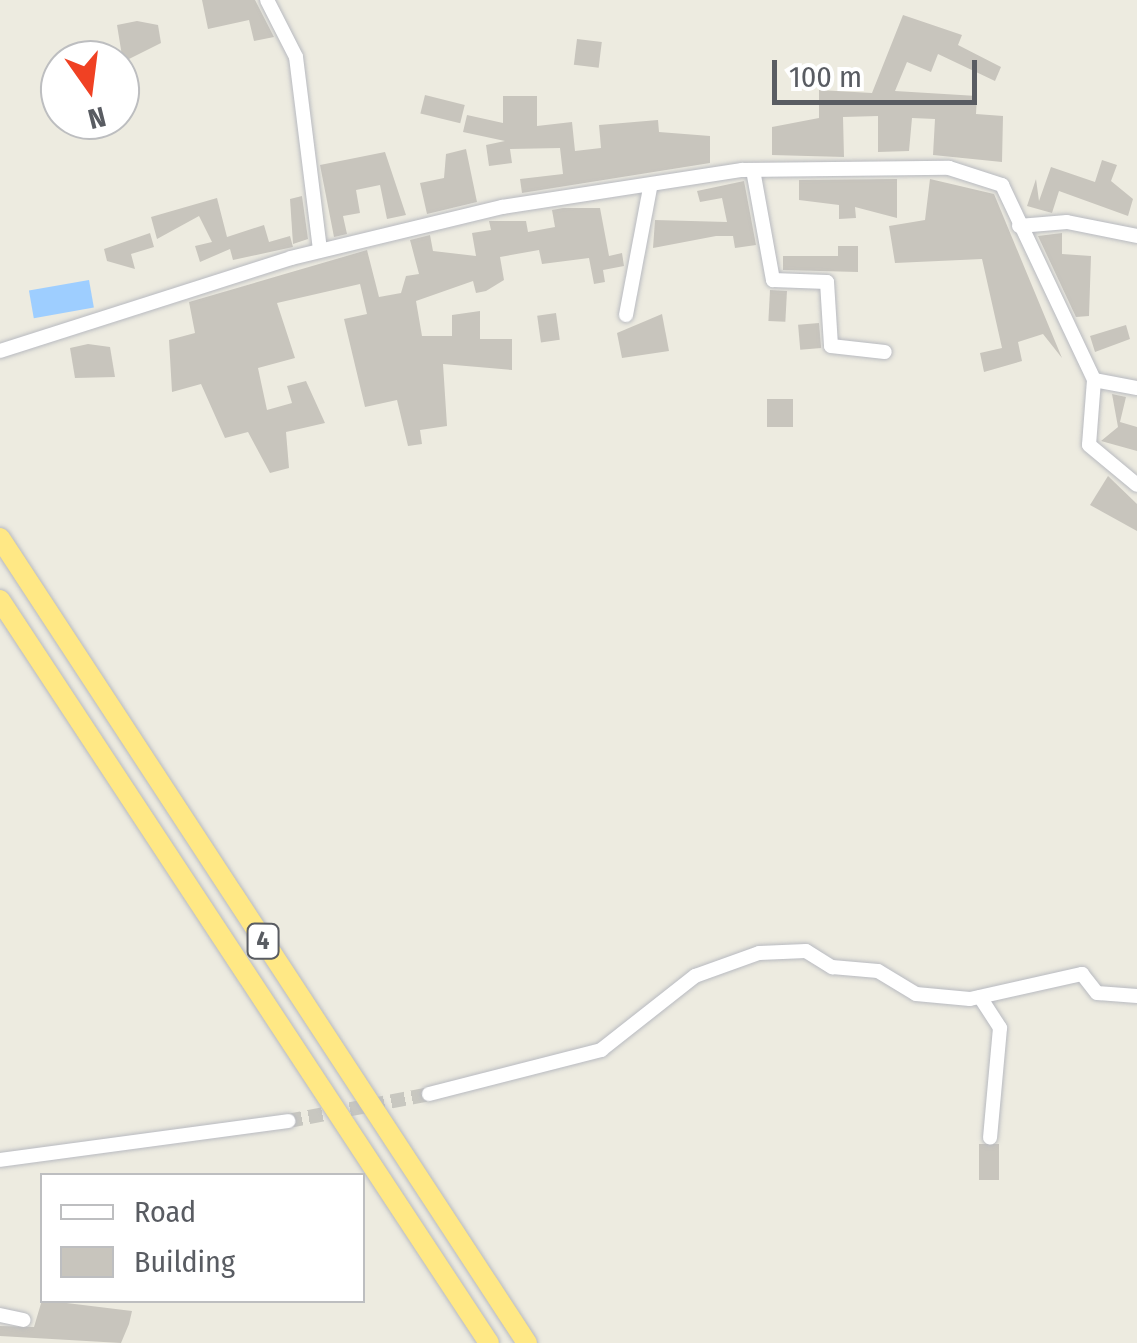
<!DOCTYPE html>
<html>
<head>
<meta charset="utf-8">
<style>
  body { margin:0 }
  #map { position:relative; width:1137px; height:1343px; overflow:hidden; background:#edebe0; font-family:"Fira Sans Condensed",sans-serif }
  div>[style] { position:absolute }
  .water>* { inset:0; background:#9eceff; transform-origin:0 0 }
  .building>* { inset:0; background:#c8c5bd; transform-origin:0 0 }
  .minor-tunnel>* { height:14px; margin-top:-7px; transform-origin:0; background:repeating-linear-gradient(90deg,#c8c7c0 0 14px,transparent 0 21px) }
  .roads { filter:drop-shadow(0 0 2px #b8bac0) drop-shadow(0 0 2px #b8bac0) }
  .minor>* { height:14px; margin:-7px; padding:0 7px; transform-origin:7px; border-radius:7px; background:#fff }
  .highway>* { height:20px; margin:-10px; padding:0 10px; transform-origin:10px; border-radius:10px; background:#ffe885 }
  span { translate:-50% -50%; white-space:nowrap; text-align:center; line-height:1.15; -webkit-text-stroke:10px #fff; paint-order:stroke }
  .shield-label span { padding:2px 8px; background:#fff; border:2px solid; border-radius:8px; -webkit-text-stroke-width:0 }
  .shield-label { font-size:25px; color:#595c62; font-weight:700 }
  .legend { position:absolute; left:40px; top:1173px; width:325px; height:130px; box-sizing:border-box; background:#fff; border:2px solid #bdbec0; margin:0; padding:12px 18px; list-style:none; font-size:30px; color:#595c62 }
  .legend li { display:flex; align-items:center; gap:20px; height:50px }
  .legend b { width:50px; border:2px solid #bdbec0 }
  .north { position:absolute; left:40px; top:40px; width:100px; height:100px; box-sizing:border-box; background:#fff; border:2px solid #bdbec0; border-radius:50%; rotate:166deg; font-size:28px; font-weight:700; line-height:40px; text-align:center; color:#595c62 }
  .north::after { content:''; display:block; margin:auto; width:35px; height:45px; background:#f04123; clip-path:polygon(50% 0,100% 100%,50% 72%,0 100%) }
  .scale { position:absolute; left:772px; top:60px; width:205px; height:45px; box-sizing:border-box; border:5px solid #595c62; border-top:0; padding-left:12px; font-size:30px; line-height:35px; white-space:nowrap; color:#595c62; -webkit-text-stroke:8px #fff; paint-order:stroke }
</style>
</head>
<body>
<div id="map">
  <div class="water">
    <div style="left:89px;top:280px;width:28px;height:61px;rotate:80deg"></div>
  </div>
  <div class="building">
    <div style="clip-path:polygon(202px 0,255px 0,274px 37px,254px 41px,249px 20px,208px 29px)"></div>
    <div style="clip-path:polygon(903px 15px,962px 35px,958px 45px,1001px 67px,995px 81px,938px 54px,931px 72px,907px 62px,895px 91px,977px 96px,976px 114px,1003px 116px,1002px 162px,933px 155px,935px 119px,912px 118px,909px 151px,878px 152px,878px 116px,843px 117px,844px 157px,772px 155px,772px 127px,819px 118px,819px 90px,872px 93px)"></div>
    <div style="clip-path:polygon(137px 21px,158px 25px,161px 43px,123px 62px,117px 25px)"></div>
    <div style="left:577px;top:39px;width:25px;height:26px;rotate:7deg"></div>
    <div style="left:425px;top:95px;width:41px;height:19px;rotate:14deg"></div>
    <div style="clip-path:polygon(503px 96px,537px 96px,537px 126px,572px 122px,575px 151px,601px 148px,599px 125px,658px 120px,659px 132px,710px 136px,710px 163px,522px 193px,520px 179px,563px 174px,560px 148px,510px 149px,512px 163px,489px 166px,486px 145px,505px 141px,463px 132px,467px 115px,503px 123px)"></div>
    <div style="clip-path:polygon(466px 149px,477px 202px,427px 214px,420px 183px,444px 178px,446px 154px)"></div>
    <div style="clip-path:polygon(385px 152px,406px 215px,387px 219px,380px 185px,356px 190px,360px 213px,343px 216px,347px 234px,334px 237px,320px 165px)"></div>
    <div style="clip-path:polygon(1102px 160px,1117px 165px,1111px 181px,1133px 199px,1128px 216px,1059px 191px,1052px 213px,1027px 206px,1036px 179px,1039px 201px,1051px 167px,1095px 182px)"></div>
    <div style="clip-path:polygon(897px 179px,897px 218px,855px 207px,856px 218px,839px 219px,839px 205px,799px 200px,799px 180px)"></div>
    <div style="clip-path:polygon(930px 179px,994px 194px,1062px 358px,1043px 334px,1018px 342px,1022px 361px,984px 372px,980px 353px,1002px 348px,982px 259px,895px 263px,889px 226px,925px 220px)"></div>
    <div style="clip-path:polygon(744px 181px,756px 245px,735px 248px,733px 236px,716px 236px,653px 248px,655px 220px,727px 222px,722px 198px,700px 202px,697px 191px)"></div>
    <div style="clip-path:polygon(302px 196px,308px 239px,293px 244px,290px 199px)"></div>
    <div style="clip-path:polygon(217px 198px,227px 237px,264px 225px,269px 242px,290px 236px,293px 247px,233px 260px,230px 249px,200px 262px,195px 246px,212px 242px,199px 216px,157px 239px,151px 217px)"></div>
    <div style="clip-path:polygon(563px 208px,600px 208px,609px 256px,622px 253px,624px 266px,603px 270px,605px 282px,594px 284px,589px 258px,542px 264px,539px 250px,500px 257px,504px 280px,486px 291px,476px 293px,473px 281px,416px 301px,422px 336px,452px 336px,452px 315px,480px 311px,480px 339px,512px 339px,512px 370px,443px 364px,447px 426px,420px 430px,422px 444px,408px 446px,397px 400px,365px 407px,344px 319px,367px 314px,360px 284px,277px 303px,295px 358px,258px 368px,267px 410px,292px 403px,287px 386px,306px 381px,325px 423px,286px 432px,289px 468px,270px 473px,248px 432px,225px 438px,201px 384px,172px 392px,169px 340px,195px 333px,189px 302px,367px 250px,379px 297px,401px 293px,406px 276px,419px 274px,410px 240px,430px 235px,433px 251px,476px 256px,472px 233px,491px 230px,489px 221px,526px 221px,528px 232px,555px 227px,552px 210px)"></div>
    <div style="clip-path:polygon(150px 233px,154px 247px,131px 254px,135px 269px,107px 261px,104px 249px)"></div>
    <div style="clip-path:polygon(1062px 233px,1062px 254px,1091px 256px,1089px 316px,1076px 317px,1038px 236px)"></div>
    <div style="clip-path:polygon(838px 246px,858px 246px,858px 272px,783px 270px,783px 256px,838px 256px)"></div>
    <div style="left:770px;top:290px;width:17px;height:31px;rotate:3deg"></div>
    <div style="left:556px;top:313px;width:27px;height:19px;rotate:82deg"></div>
    <div style="clip-path:polygon(662px 314px,669px 351px,622px 358px,617px 333px)"></div>
    <div style="left:819px;top:323px;width:25px;height:21px;rotate:85deg"></div>
    <div style="clip-path:polygon(1126px 325px,1130px 339px,1095px 352px,1090px 336px)"></div>
    <div style="clip-path:polygon(88px 344px,110px 347px,115px 377px,75px 378px,70px 348px)"></div>
    <div style="clip-path:polygon(1112px 394px,1126px 397px,1120px 422px,1137px 427px,1137px 451px,1101px 441px,1118px 427px)"></div>
    <div style="left:767px;top:399px;width:26px;height:28px"></div>
    <div style="clip-path:polygon(1108px 476px,1137px 504px,1137px 531px,1090px 505px)"></div>
    <div style="left:979px;top:1144px;width:20px;height:36px"></div>
    <div style="clip-path:polygon(42px 1300px,132px 1311px,129px 1324px,121px 1343px,0 1336px,0 1326px,34px 1327px)"></div>
  </div>
  <div class="minor-tunnel">
    <div style="left:288px;top:1121px;width:144px;rotate:-10.8deg"></div>
  </div>
  <div class="roads">
    <div class="minor">
      <div style="left:267px;top:0;width:64px;rotate:63deg"></div>
      <div style="left:296px;top:57px;width:195px;rotate:82.9deg"></div>
      <div style="left:753px;top:170px;width:112px;rotate:79.7deg"></div>
      <div style="left:773px;top:280px;width:54px;rotate:2.1deg"></div>
      <div style="left:827px;top:282px;width:64px;rotate:86.4deg"></div>
      <div style="left:831px;top:346px;width:54px;rotate:6.3deg"></div>
      <div style="left:1019px;top:226px;width:48px;rotate:-4.8deg"></div>
      <div style="left:1067px;top:222px;width:71px;rotate:11.3deg"></div>
      <div style="left:626px;top:315px;width:129px;rotate:-79.3deg"></div>
      <div style="left:0;top:351px;width:305px;rotate:-17.7deg"></div>
      <div style="left:291px;top:258px;width:217px;rotate:-13.6deg"></div>
      <div style="left:502px;top:207px;width:243px;rotate:-8.8deg"></div>
      <div style="left:742px;top:170px;width:207px;rotate:-0.6deg"></div>
      <div style="left:949px;top:168px;width:56px;rotate:17.8deg"></div>
      <div style="left:1002px;top:185px;width:216px;rotate:64.7deg"></div>
      <div style="left:1094px;top:380px;width:65px;rotate:94.4deg"></div>
      <div style="left:1089px;top:445px;width:62px;rotate:39.8deg"></div>
      <div style="left:1094px;top:380px;width:44px;rotate:10.5deg"></div>
      <div style="left:980px;top:997px;width:37px;rotate:57deg"></div>
      <div style="left:1000px;top:1028px;width:110px;rotate:95.2deg"></div>
      <div style="left:429px;top:1094px;width:178px;rotate:-14.3deg"></div>
      <div style="left:601px;top:1050px;width:120px;rotate:-38.2deg"></div>
      <div style="left:695px;top:976px;width:68px;rotate:-19.8deg"></div>
      <div style="left:759px;top:953px;width:47px;rotate:-2.4deg"></div>
      <div style="left:806px;top:951px;width:31px;rotate:32deg"></div>
      <div style="left:832px;top:967px;width:46px;rotate:5deg"></div>
      <div style="left:878px;top:971px;width:44px;rotate:31.2deg"></div>
      <div style="left:916px;top:994px;width:54px;rotate:5.3deg"></div>
      <div style="left:970px;top:999px;width:115px;rotate:-12.6deg"></div>
      <div style="left:1082px;top:974px;width:24px;rotate:52deg"></div>
      <div style="left:1097px;top:993px;width:40px;rotate:4.3deg"></div>
      <div style="left:0;top:1160px;width:291px;rotate:-7.7deg"></div>
      <div style="left:0;top:1315px;width:24px;rotate:12deg"></div>
    </div>
    <div class="highway">
      <div style="left:0;top:538px;width:962px;rotate:56.79deg"></div>
      <div style="left:0;top:600px;width:889px;rotate:56.65deg"></div>
    </div>
  </div>
  <div class="shield-label">
    <span style="left:263px;top:941px">4</span>
  </div>
  <ul class="legend">
  <li><b style="height:12px;background:#fff"></b>Road</li>
  <li><b style="height:28px;background:#c8c5bd"></b>Building</li>
  </ul>
  <div class="north">N</div>
  <div class="scale">100 m</div>
</div>
</body>
</html>
